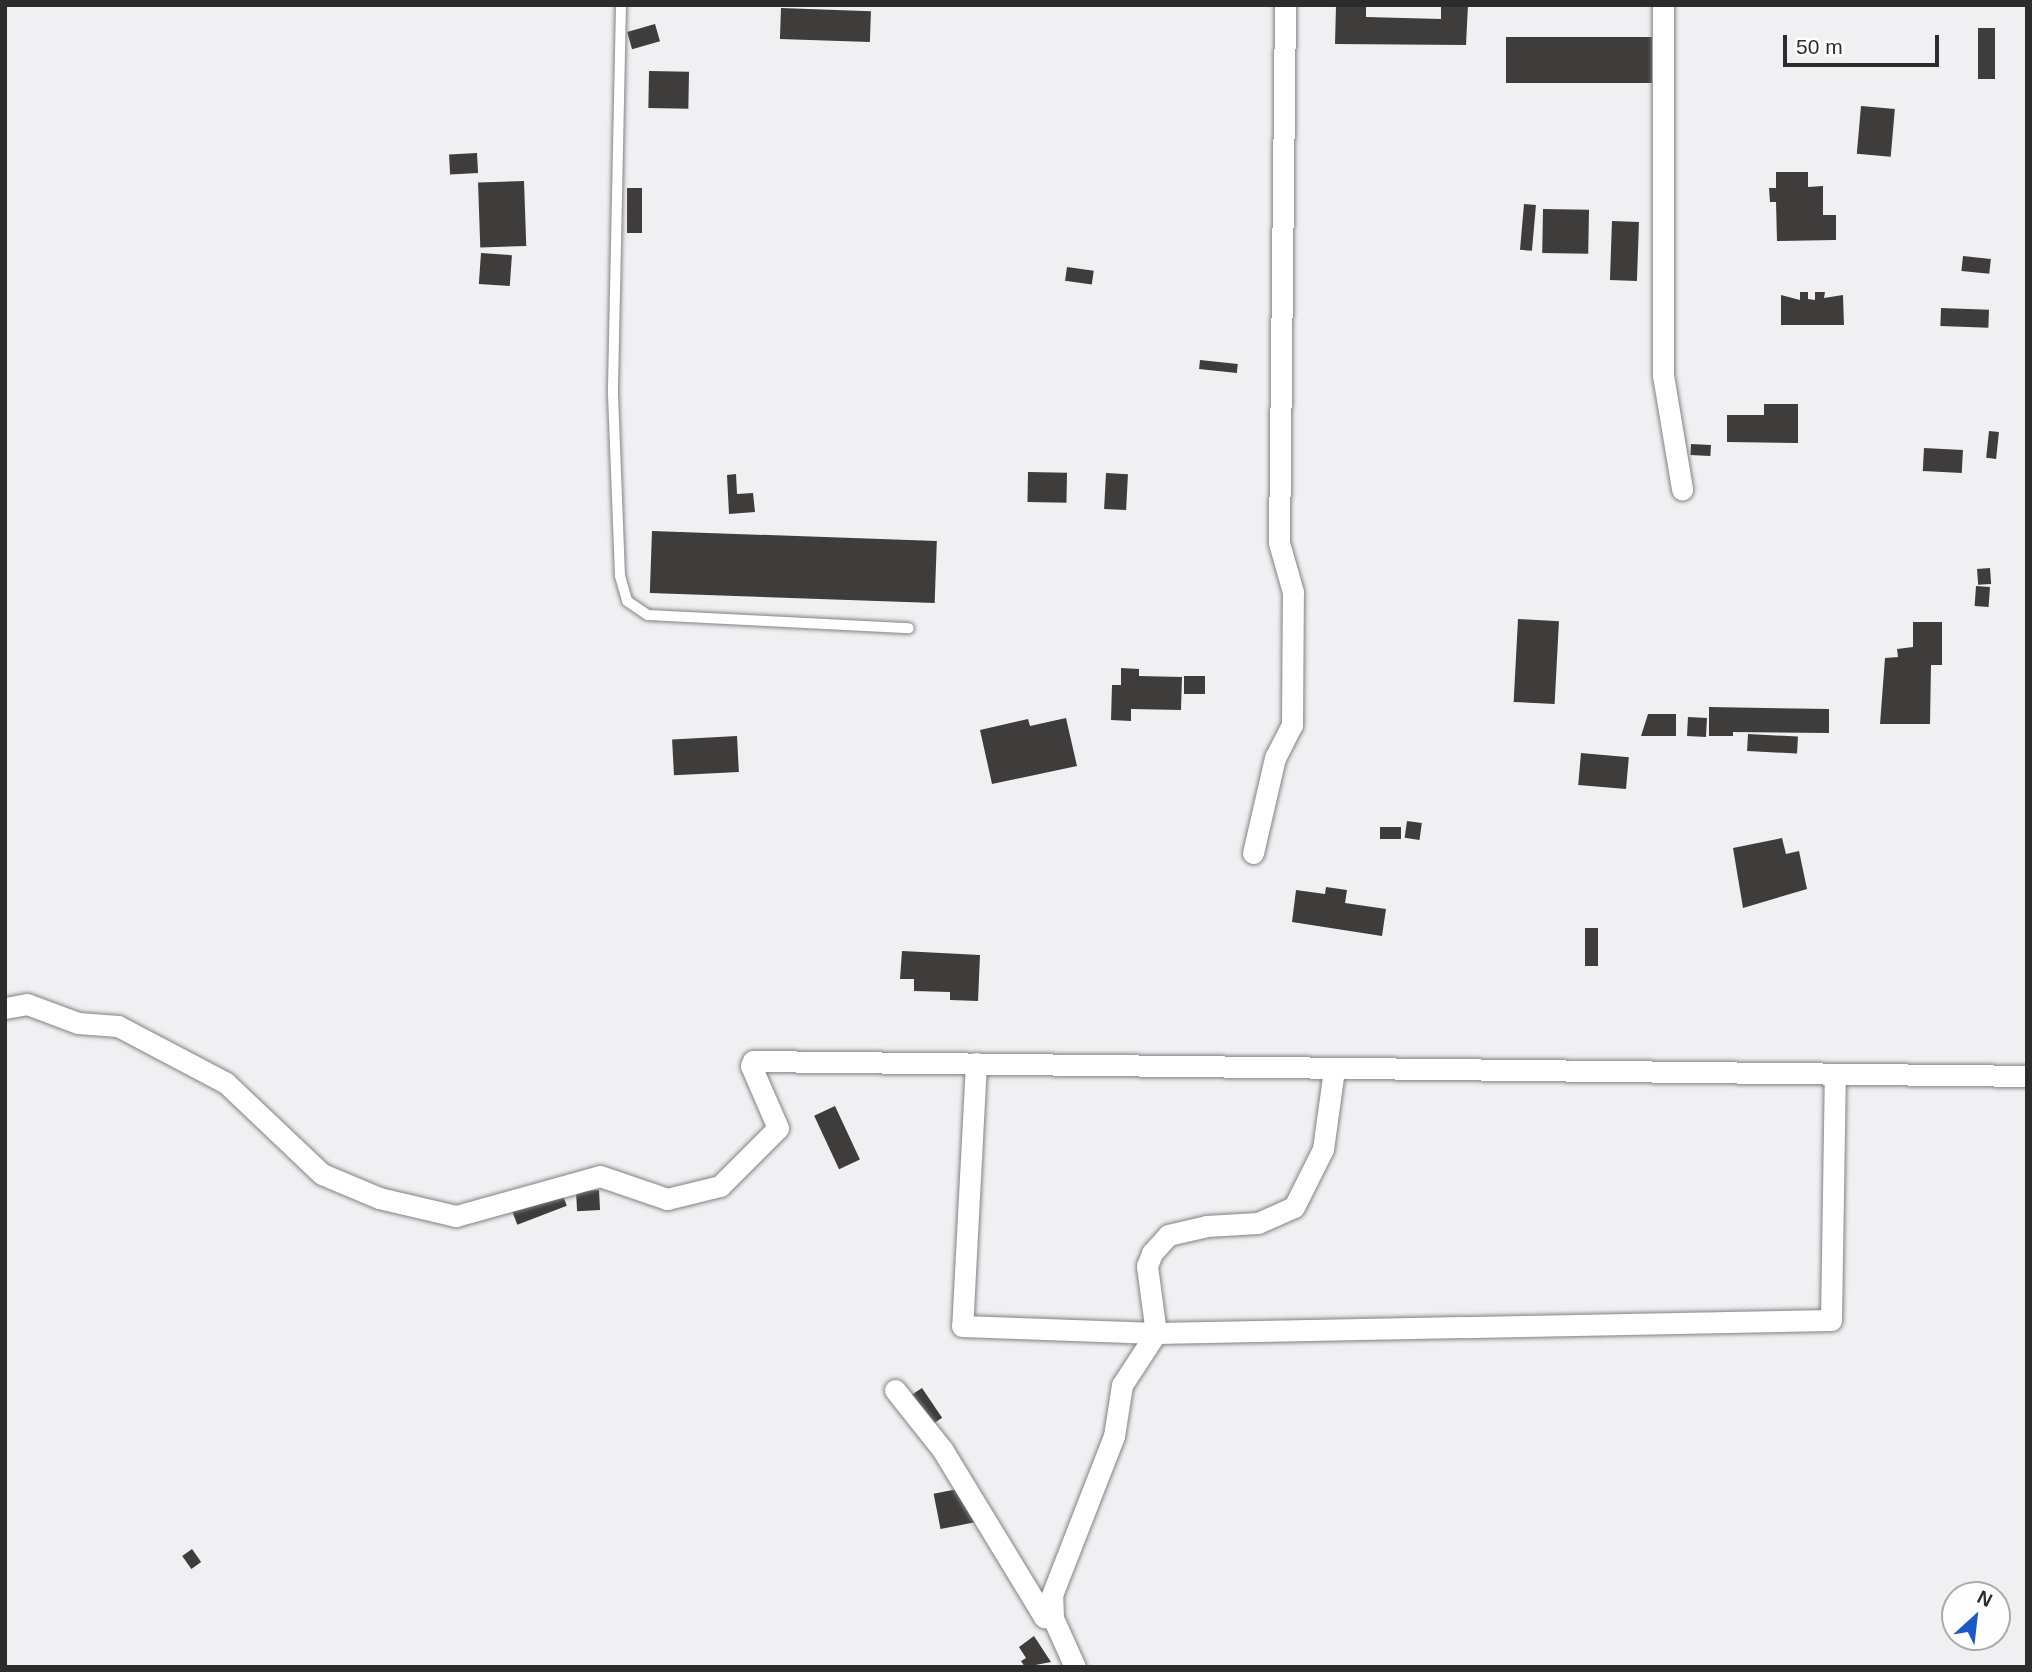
<!DOCTYPE html>
<html>
<head>
<meta charset="utf-8">
<style>
  body { margin:0 }
  #map { position:relative; width:2032px; height:1672px; overflow:hidden; background:#f0f0f2; font-family:Arial,sans-serif }
  div>[style] { position:absolute }
  .building>* { inset:0; background:#3e3d3c; transform-origin:0 0 }
  .roads { filter:drop-shadow(0 0 2px #828284) drop-shadow(0 0 2px #828284) }
  .service>* { height:10px; margin:-5px; padding:0 5px; transform-origin:5px; border-radius:5px; background:#fff }
  .minor>* { height:21px; margin:-10.5px; padding:0 10.5px; transform-origin:10.5px; border-radius:10.5px; background:#fff }
  span { translate:-50% -50%; white-space:nowrap; text-align:center; line-height:1.15; -webkit-text-stroke:7px #fefeff; paint-order:stroke }
  .frame { position:absolute; inset:0; border:7px solid #2c2c2d; pointer-events:none }
  .north { position:absolute; left:1941px; top:1581px; width:70px; height:70px; box-sizing:border-box; background:#fefeff; border:2px solid #aaaaab; border-radius:50%; rotate:27deg; font-size:19px; font-weight:700; line-height:28px; text-align:center; color:#2c2c2d }
  .north::after { content:''; display:block; margin:auto; width:24px; height:32px; background:#1d59c5; clip-path:polygon(50% 0,100% 100%,50% 72%,0 100%) }
  .scale { position:absolute; left:1783px; top:35px; width:156px; height:32px; box-sizing:border-box; border:4px solid #2c2c2d; border-top:0; padding-left:9px; font-size:21px; line-height:24px; white-space:nowrap; color:#2c2c2d; -webkit-text-stroke:5px #fefeff; paint-order:stroke }
</style>
</head>
<body>
<div id="map">
  <div class="building">
    <div style="clip-path:polygon(1336px 5px,1366px 5px,1366px 17px,1441px 19px,1441px 5px,1468px 5px,1466px 45px,1335px 44px)"></div>
    <div style="left:781px;top:8px;width:90px;height:31px;rotate:2deg"></div>
    <div style="left:655px;top:24px;width:18px;height:29px;rotate:74deg"></div>
    <div style="left:1978px;top:28px;width:17px;height:51px"></div>
    <div style="left:1506px;top:37px;width:146px;height:46px"></div>
    <div style="left:649px;top:71px;width:40px;height:37px;rotate:1deg"></div>
    <div style="left:1861px;top:106px;width:34px;height:48px;rotate:5deg"></div>
    <div style="left:477px;top:153px;width:20px;height:28px;rotate:87deg"></div>
    <div style="clip-path:polygon(1776px 172px,1808px 172px,1808px 187px,1823px 186px,1823px 215px,1836px 215px,1836px 240px,1777px 241px,1776px 202px,1770px 202px,1769px 188px,1776px 188px)"></div>
    <div style="left:524px;top:181px;width:65px;height:46px;rotate:88deg"></div>
    <div style="left:627px;top:188px;width:15px;height:45px"></div>
    <div style="left:1524px;top:204px;width:12px;height:46px;rotate:5deg"></div>
    <div style="left:1543px;top:209px;width:46px;height:44px;rotate:1deg"></div>
    <div style="left:1612px;top:221px;width:27px;height:59px;rotate:2deg"></div>
    <div style="left:481px;top:253px;width:31px;height:31px;rotate:4deg"></div>
    <div style="left:1963px;top:256px;width:28px;height:15px;rotate:6deg"></div>
    <div style="left:1067px;top:267px;width:27px;height:14px;rotate:8deg"></div>
    <div style="clip-path:polygon(1800px 292px,1808px 292px,1808px 299px,1815px 300px,1815px 292px,1825px 292px,1824px 298px,1843px 295px,1844px 325px,1781px 325px,1781px 295px,1800px 300px)"></div>
    <div style="left:1941px;top:308px;width:48px;height:18px;rotate:2deg"></div>
    <div style="left:1200px;top:360px;width:38px;height:9px;rotate:6deg"></div>
    <div style="clip-path:polygon(1764px 404px,1798px 404px,1798px 443px,1727px 442px,1727px 415px,1764px 415px)"></div>
    <div style="left:1989px;top:431px;width:10px;height:27px;rotate:6deg"></div>
    <div style="left:1691px;top:444px;width:20px;height:11px;rotate:3deg"></div>
    <div style="left:1924px;top:448px;width:39px;height:23px;rotate:3deg"></div>
    <div style="left:1028px;top:472px;width:39px;height:30px;rotate:1deg"></div>
    <div style="left:1106px;top:473px;width:22px;height:36px;rotate:3deg"></div>
    <div style="clip-path:polygon(736px 474px,737px 494px,753px 493px,755px 512px,729px 514px,727px 475px)"></div>
    <div style="left:652px;top:531px;width:285px;height:62px;rotate:2deg"></div>
    <div style="left:1990px;top:568px;width:16px;height:13px;rotate:86deg"></div>
    <div style="left:1976px;top:586px;width:14px;height:20px;rotate:4deg"></div>
    <div style="left:1518px;top:619px;width:41px;height:83px;rotate:3deg"></div>
    <div style="clip-path:polygon(1913px 622px,1942px 622px,1942px 665px,1931px 665px,1930px 724px,1880px 724px,1885px 658px,1898px 657px,1897px 649px,1913px 647px)"></div>
    <div style="clip-path:polygon(1121px 668px,1139px 669px,1139px 676px,1182px 677px,1181px 710px,1131px 709px,1131px 721px,1111px 720px,1112px 685px,1121px 685px)"></div>
    <div style="left:1184px;top:676px;width:21px;height:18px"></div>
    <div style="clip-path:polygon(1709px 707px,1829px 709px,1829px 733px,1733px 732px,1733px 736px,1709px 736px)"></div>
    <div style="clip-path:polygon(1648px 714px,1676px 714px,1676px 736px,1641px 736px)"></div>
    <div style="left:1688px;top:717px;width:19px;height:19px;rotate:3deg"></div>
    <div style="clip-path:polygon(1066px 718px,1077px 766px,992px 784px,980px 730px,1028px 719px,1030px 726px)"></div>
    <div style="left:1748px;top:734px;width:50px;height:17px;rotate:3deg"></div>
    <div style="left:737px;top:736px;width:36px;height:65px;rotate:87deg"></div>
    <div style="left:1581px;top:753px;width:48px;height:32px;rotate:5deg"></div>
    <div style="left:1407px;top:821px;width:15px;height:17px;rotate:8deg"></div>
    <div style="left:1380px;top:827px;width:21px;height:12px"></div>
    <div style="clip-path:polygon(1782px 838px,1786px 854px,1799px 851px,1807px 889px,1743px 908px,1733px 848px)"></div>
    <div style="clip-path:polygon(1326px 887px,1347px 890px,1345px 903px,1386px 909px,1382px 936px,1292px 922px,1296px 890px,1325px 894px)"></div>
    <div style="left:1585px;top:928px;width:13px;height:38px"></div>
    <div style="clip-path:polygon(902px 951px,980px 955px,978px 1001px,950px 1000px,950px 992px,914px 991px,914px 979px,900px 979px)"></div>
    <div style="left:835px;top:1106px;width:59px;height:23px;rotate:65deg"></div>
    <div style="left:560px;top:1188px;width:19px;height:53px;rotate:69deg"></div>
    <div style="left:599px;top:1190px;width:20px;height:23px;rotate:87deg"></div>
    <div style="left:922px;top:1388px;width:36px;height:19px;rotate:56deg"></div>
    <div style="left:968px;top:1487px;width:36px;height:35px;rotate:79deg"></div>
    <div style="left:192px;top:1549px;width:16px;height:12px;rotate:55deg"></div>
    <div style="clip-path:polygon(1034px 1636px,1051px 1662px,1025px 1667px,1021px 1661px,1026px 1658px,1019px 1647px)"></div>
  </div>
  <div class="roads">
    <div class="service">
      <div style="left:621px;top:5px;width:389px;rotate:91.2deg"></div>
      <div style="left:613px;top:394px;width:182px;rotate:87.8deg"></div>
      <div style="left:620px;top:576px;width:26px;rotate:74deg"></div>
      <div style="left:627px;top:601px;width:25px;rotate:34deg"></div>
      <div style="left:648px;top:615px;width:261px;rotate:2.9deg"></div>
    </div>
    <div class="minor">
      <div style="left:1663px;top:5px;width:370px;rotate:90deg"></div>
      <div style="left:1663px;top:375px;width:116px;rotate:80.5deg"></div>
      <div style="left:1253px;top:853px;width:98px;rotate:-77deg"></div>
      <div style="left:1275px;top:758px;width:37px;rotate:-63deg"></div>
      <div style="left:1292px;top:725px;width:133px;rotate:-89.6deg"></div>
      <div style="left:1293px;top:592px;width:51px;rotate:-105.9deg"></div>
      <div style="left:1279px;top:543px;width:538px;rotate:-89.36deg"></div>
      <div style="left:5px;top:1008px;width:22px;rotate:-10deg"></div>
      <div style="left:27px;top:1004px;width:54px;rotate:20.4deg"></div>
      <div style="left:78px;top:1023px;width:40px;rotate:4.3deg"></div>
      <div style="left:118px;top:1026px;width:122px;rotate:27.8deg"></div>
      <div style="left:226px;top:1083px;width:132px;rotate:43.5deg"></div>
      <div style="left:322px;top:1174px;width:62px;rotate:22.8deg"></div>
      <div style="left:379px;top:1198px;width:79px;rotate:13.2deg"></div>
      <div style="left:456px;top:1216px;width:149px;rotate:-15.5deg"></div>
      <div style="left:600px;top:1176px;width:71px;rotate:18.9deg"></div>
      <div style="left:667px;top:1199px;width:55px;rotate:-13.8deg"></div>
      <div style="left:720px;top:1186px;width:82px;rotate:-45deg"></div>
      <div style="left:778px;top:1128px;width:68px;rotate:-113.5deg"></div>
      <div style="left:751px;top:1066px;width:5px;rotate:-68deg"></div>
      <div style="left:753px;top:1061px;width:1274px;rotate:0.67deg"></div>
      <div style="left:976px;top:1063px;width:263px;rotate:93deg"></div>
      <div style="left:962px;top:1326px;width:194px;rotate:2.1deg"></div>
      <div style="left:1156px;top:1333px;width:675px;rotate:-1.1deg"></div>
      <div style="left:1831px;top:1320px;width:244px;rotate:-89.1deg"></div>
      <div style="left:895px;top:1390px;width:75px;rotate:51.5deg"></div>
      <div style="left:942px;top:1449px;width:197px;rotate:58.7deg"></div>
      <div style="left:1044px;top:1617px;width:9px;rotate:6deg"></div>
      <div style="left:1075px;top:1667px;width:54px;rotate:-114.2deg"></div>
      <div style="left:1053px;top:1618px;width:23px;rotate:-92deg"></div>
      <div style="left:1052px;top:1595px;width:171px;rotate:-68.7deg"></div>
      <div style="left:1114px;top:1436px;width:52px;rotate:-81.1deg"></div>
      <div style="left:1122px;top:1385px;width:62px;rotate:-56.8deg"></div>
      <div style="left:1156px;top:1333px;width:68px;rotate:-97.7deg"></div>
      <div style="left:1147px;top:1266px;width:14px;rotate:-69deg"></div>
      <div style="left:1152px;top:1253px;width:24px;rotate:-48deg"></div>
      <div style="left:1168px;top:1235px;width:39px;rotate:-13deg"></div>
      <div style="left:1206px;top:1226px;width:52px;rotate:-3.3deg"></div>
      <div style="left:1258px;top:1223px;width:39px;rotate:-24deg"></div>
      <div style="left:1294px;top:1207px;width:65px;rotate:-63.4deg"></div>
      <div style="left:1323px;top:1149px;width:80px;rotate:-82.1deg"></div>
    </div>
  </div>
  <div class="frame"></div>
  <div class="north">N</div>
  <div class="scale">50 m</div>
</div>
</body>
</html>
